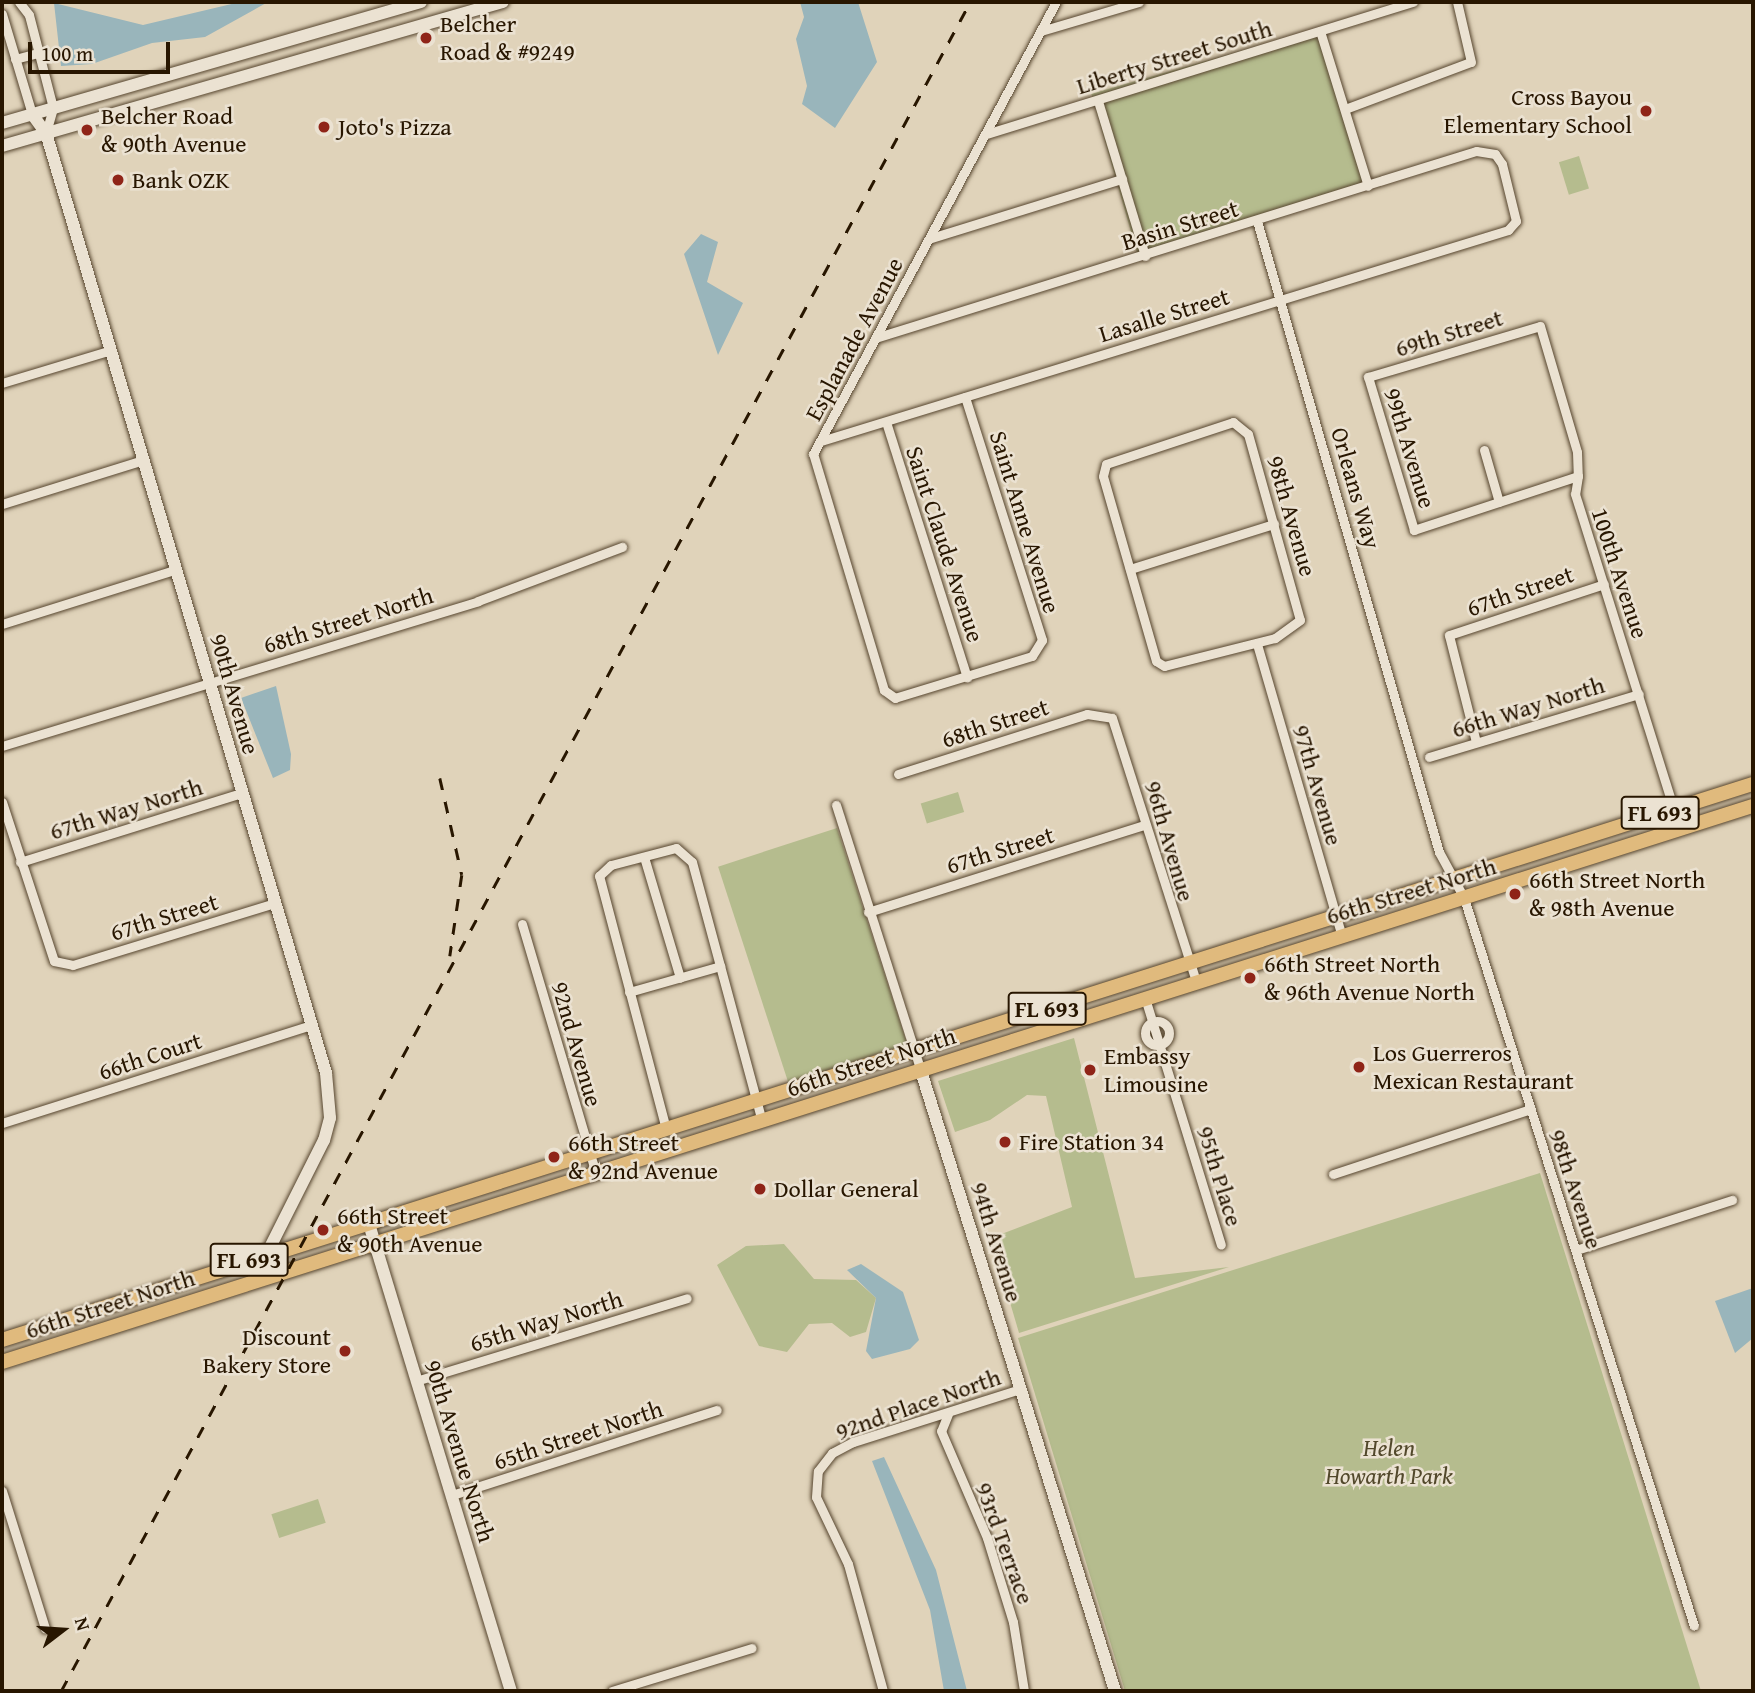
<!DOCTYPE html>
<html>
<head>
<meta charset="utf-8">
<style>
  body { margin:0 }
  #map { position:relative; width:1755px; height:1693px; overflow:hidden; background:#e0d3ba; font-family:"Gentium Book Plus",serif }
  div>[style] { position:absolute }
  .green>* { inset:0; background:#b5bc8e; transform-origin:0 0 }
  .water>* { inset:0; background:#99b5bb }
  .roads { filter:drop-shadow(0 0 2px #56452e) drop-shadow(0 0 2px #56452e) }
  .street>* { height:9px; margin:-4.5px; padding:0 4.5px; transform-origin:4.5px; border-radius:4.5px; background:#ebe2d2 }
  .street>.ring { margin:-4.5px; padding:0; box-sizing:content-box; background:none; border:9px solid #ebe2d2; border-radius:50% }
  .secondary>* { height:12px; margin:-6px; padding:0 6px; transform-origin:6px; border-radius:6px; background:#ebe2d2 }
  .primary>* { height:14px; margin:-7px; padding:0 7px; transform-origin:7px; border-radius:7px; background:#e0ba7d }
  .rail>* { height:2.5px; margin-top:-1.25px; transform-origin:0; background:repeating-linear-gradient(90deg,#281600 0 12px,transparent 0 24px) }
  .dots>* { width:19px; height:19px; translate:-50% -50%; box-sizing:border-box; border:4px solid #ebe2d2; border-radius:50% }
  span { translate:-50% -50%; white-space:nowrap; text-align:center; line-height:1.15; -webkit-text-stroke:5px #ebe2d2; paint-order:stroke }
  .shield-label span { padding:2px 5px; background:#ebe2d2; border:2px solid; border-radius:5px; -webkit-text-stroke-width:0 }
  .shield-label { font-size:23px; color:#281600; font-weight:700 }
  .poi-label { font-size:24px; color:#281600 }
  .left { translate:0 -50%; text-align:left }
  .right { translate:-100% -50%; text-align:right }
  .street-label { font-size:24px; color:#281600 }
  .park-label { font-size:24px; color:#52482b; font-style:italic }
  .frame { position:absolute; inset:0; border:4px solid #281600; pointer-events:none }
  .north { position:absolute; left:28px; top:1595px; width:70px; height:70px; -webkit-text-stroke:5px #ebe2d2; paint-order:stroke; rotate:73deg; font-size:19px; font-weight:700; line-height:28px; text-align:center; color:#281600 }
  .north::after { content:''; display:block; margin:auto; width:24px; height:32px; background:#281600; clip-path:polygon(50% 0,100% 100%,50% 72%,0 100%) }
  .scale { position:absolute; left:28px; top:42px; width:142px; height:32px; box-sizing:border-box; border:4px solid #281600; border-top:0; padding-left:9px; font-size:21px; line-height:24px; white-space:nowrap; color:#281600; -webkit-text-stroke:5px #ebe2d2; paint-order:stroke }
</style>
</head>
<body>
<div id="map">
  <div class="green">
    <div style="left:1324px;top:27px;width:167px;height:242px;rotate:74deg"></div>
    <div style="left:1579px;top:156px;width:34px;height:21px;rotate:73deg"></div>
    <div style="left:958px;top:792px;width:21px;height:39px;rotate:73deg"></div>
    <div style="left:837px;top:828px;width:227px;height:125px;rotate:72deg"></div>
    <div style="clip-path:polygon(1074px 1038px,1135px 1278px,1229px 1267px,1019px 1333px,991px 1238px,1072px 1207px,1046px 1096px,1027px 1095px,990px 1120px,955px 1132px,938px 1081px)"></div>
    <div style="clip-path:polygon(1540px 1173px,1701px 1691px,1125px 1691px,1018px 1338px)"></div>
    <div style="clip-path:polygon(784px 1244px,814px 1279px,856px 1280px,876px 1298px,866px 1332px,850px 1337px,832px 1323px,809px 1324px,787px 1352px,759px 1346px,717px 1265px,746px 1246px)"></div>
    <div style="left:318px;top:1499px;width:25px;height:49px;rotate:72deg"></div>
  </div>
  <div class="water">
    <div style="clip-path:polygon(240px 2px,268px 2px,205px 37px,152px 43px,92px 64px,61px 66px,54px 3px,143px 25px)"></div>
    <div style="clip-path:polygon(800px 2px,858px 2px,877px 62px,835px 128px,802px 104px,807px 86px,796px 39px,804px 17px)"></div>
    <div style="clip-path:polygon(701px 234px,718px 242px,707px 282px,743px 303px,718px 355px,684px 254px)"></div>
    <div style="clip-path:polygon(276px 686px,291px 754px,290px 770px,273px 778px,241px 698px)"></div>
    <div style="clip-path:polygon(861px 1264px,903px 1292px,919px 1340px,910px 1349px,872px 1359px,866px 1351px,876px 1298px,847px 1270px)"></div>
    <div style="clip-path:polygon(1753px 1288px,1753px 1338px,1735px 1353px,1715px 1301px)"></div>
    <div style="clip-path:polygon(884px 1457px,936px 1570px,967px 1691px,944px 1691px,930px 1610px,872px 1461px)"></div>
  </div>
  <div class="roads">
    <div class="street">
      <div style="left:19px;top:2px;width:16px;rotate:52deg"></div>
      <div style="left:29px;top:15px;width:96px;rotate:75.5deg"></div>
      <div style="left:53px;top:108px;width:26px;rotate:106deg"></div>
      <div style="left:2px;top:14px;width:104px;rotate:73.3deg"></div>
      <div style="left:1041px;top:31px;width:102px;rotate:-16.5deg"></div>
      <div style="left:1320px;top:31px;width:162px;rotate:72.8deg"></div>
      <div style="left:15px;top:59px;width:23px;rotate:-15deg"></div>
      <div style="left:1098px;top:101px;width:162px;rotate:73.1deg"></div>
      <div style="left:1345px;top:109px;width:134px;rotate:-20.5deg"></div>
      <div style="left:1471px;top:62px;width:62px;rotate:-103.1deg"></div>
      <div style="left:986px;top:134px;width:447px;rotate:-17.2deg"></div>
      <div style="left:1257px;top:221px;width:657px;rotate:73.91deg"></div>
      <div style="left:1439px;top:852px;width:52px;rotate:61.5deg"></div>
      <div style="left:1464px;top:898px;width:763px;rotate:72.47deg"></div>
      <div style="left:931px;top:238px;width:200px;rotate:-17.2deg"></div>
      <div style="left:2px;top:383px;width:114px;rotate:-16.8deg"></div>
      <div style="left:965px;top:397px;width:255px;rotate:72.4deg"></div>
      <div style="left:1042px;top:640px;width:19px;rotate:122deg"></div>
      <div style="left:1032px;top:656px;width:143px;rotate:163deg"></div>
      <div style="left:895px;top:698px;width:14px;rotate:-144deg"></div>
      <div style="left:884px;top:690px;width:246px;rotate:-106.7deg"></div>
      <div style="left:813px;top:454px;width:513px;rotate:-61.74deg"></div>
      <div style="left:886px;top:422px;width:268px;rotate:72.4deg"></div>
      <div style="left:1233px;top:422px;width:19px;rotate:39deg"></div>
      <div style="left:1248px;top:434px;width:193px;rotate:74.4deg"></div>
      <div style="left:1300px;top:620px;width:31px;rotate:144deg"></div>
      <div style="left:1275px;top:638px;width:114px;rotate:165.8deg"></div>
      <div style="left:1164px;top:666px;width:9px;rotate:-148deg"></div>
      <div style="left:1156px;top:661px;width:192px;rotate:-106deg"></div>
      <div style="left:1103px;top:476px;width:12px;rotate:-76deg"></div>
      <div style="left:1106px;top:464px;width:134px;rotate:-18.3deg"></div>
      <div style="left:821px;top:441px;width:719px;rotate:-17.07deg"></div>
      <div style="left:1508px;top:230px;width:12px;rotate:-48deg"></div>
      <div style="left:1516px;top:221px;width:59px;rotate:-103.8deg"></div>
      <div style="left:1502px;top:164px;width:12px;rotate:-125deg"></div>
      <div style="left:1495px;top:154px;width:19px;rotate:-171deg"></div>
      <div style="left:1476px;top:151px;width:629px;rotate:162.72deg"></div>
      <div style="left:1484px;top:450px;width:54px;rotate:73.9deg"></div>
      <div style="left:1578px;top:476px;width:173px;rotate:161.8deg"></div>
      <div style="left:1414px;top:530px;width:160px;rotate:-106.7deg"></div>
      <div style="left:1368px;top:377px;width:179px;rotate:-16.5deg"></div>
      <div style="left:1540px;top:326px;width:131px;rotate:73.6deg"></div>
      <div style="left:1577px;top:452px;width:24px;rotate:88deg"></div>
      <div style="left:1578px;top:476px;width:18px;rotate:99deg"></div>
      <div style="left:1575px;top:494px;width:351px;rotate:72.6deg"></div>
      <div style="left:2px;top:504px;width:148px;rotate:-17.3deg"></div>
      <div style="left:1130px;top:569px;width:151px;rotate:-17.4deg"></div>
      <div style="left:2px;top:624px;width:183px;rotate:-17.4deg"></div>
      <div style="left:1257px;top:644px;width:305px;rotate:73.8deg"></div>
      <div style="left:1476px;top:742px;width:110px;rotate:-104.2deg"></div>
      <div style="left:1449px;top:635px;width:163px;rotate:-18.2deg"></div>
      <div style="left:2px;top:746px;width:498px;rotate:-16.9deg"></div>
      <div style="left:478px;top:601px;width:154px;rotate:-20.6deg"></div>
      <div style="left:1429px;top:757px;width:219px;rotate:-16.7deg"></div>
      <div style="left:898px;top:774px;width:198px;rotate:-17.6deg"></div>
      <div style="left:1087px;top:714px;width:25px;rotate:9deg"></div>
      <div style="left:1112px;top:718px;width:277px;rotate:72.3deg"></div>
      <div style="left:2px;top:802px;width:167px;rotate:71.9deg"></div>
      <div style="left:54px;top:961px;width:19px;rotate:12deg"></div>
      <div style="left:73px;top:965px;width:210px;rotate:-17.1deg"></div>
      <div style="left:836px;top:805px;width:279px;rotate:72.3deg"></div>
      <div style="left:644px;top:857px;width:126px;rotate:73.4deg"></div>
      <div style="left:20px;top:862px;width:232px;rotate:-17.3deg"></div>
      <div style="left:868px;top:912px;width:289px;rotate:-17.5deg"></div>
      <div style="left:522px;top:924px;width:261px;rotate:73.5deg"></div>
      <div style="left:629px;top:992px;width:95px;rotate:-15.9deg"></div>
      <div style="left:1145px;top:998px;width:258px;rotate:72.9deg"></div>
      <div class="ring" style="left:1145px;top:1021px;width:15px;height:15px"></div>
      <div style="left:2px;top:1123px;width:324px;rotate:-17.6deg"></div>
      <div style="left:666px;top:1129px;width:262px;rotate:-104.8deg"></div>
      <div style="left:599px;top:876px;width:16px;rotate:-43deg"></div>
      <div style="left:611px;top:865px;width:67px;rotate:-14.7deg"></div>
      <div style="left:676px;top:848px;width:21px;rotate:41deg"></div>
      <div style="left:692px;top:862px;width:268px;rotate:74.9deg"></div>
      <div style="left:1333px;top:1174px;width:208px;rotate:-18.2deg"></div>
      <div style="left:1576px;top:1250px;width:164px;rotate:-17.8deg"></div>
      <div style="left:416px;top:1381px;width:283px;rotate:-17deg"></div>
      <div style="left:948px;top:1414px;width:18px;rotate:112deg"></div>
      <div style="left:941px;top:1431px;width:116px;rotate:66.7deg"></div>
      <div style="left:987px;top:1538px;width:88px;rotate:72.8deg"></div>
      <div style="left:1013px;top:1622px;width:70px;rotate:80.9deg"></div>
      <div style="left:2px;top:1491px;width:144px;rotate:72.6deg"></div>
      <div style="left:452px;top:1495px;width:278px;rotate:-17.8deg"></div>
      <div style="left:612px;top:1691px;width:146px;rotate:-17.1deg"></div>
      <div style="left:883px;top:1691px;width:132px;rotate:-105.4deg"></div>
      <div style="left:848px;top:1564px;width:74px;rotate:-115.5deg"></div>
      <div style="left:816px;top:1497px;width:26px;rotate:-86deg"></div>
      <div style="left:818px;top:1471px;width:23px;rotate:-52deg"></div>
      <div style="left:832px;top:1453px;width:24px;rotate:-28deg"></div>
      <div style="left:853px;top:1442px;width:175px;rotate:-17.6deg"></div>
    </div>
    <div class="secondary">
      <div style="left:32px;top:114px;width:24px;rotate:54deg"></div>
      <div style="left:46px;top:133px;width:981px;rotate:73.41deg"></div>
      <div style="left:326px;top:1073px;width:45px;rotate:84.9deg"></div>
      <div style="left:330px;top:1118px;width:23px;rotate:105deg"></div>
      <div style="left:324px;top:1140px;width:158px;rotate:116.7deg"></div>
      <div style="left:2px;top:123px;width:436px;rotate:-16.1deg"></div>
      <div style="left:2px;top:146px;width:521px;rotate:-16.04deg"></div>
      <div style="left:921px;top:1071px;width:650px;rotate:72.62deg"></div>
      <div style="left:369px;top:1224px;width:488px;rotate:73.1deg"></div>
    </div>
    <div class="primary">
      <div style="left:2px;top:1340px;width:1837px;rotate:-17.62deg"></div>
      <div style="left:2px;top:1362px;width:1837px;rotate:-17.62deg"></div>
    </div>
  </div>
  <div class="rail">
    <div style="left:440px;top:778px;width:99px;rotate:77.2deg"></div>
    <div style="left:462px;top:875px;width:82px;rotate:98.4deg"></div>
    <div style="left:61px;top:1691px;width:1918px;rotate:-61.71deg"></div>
  </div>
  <div class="dots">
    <div style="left:426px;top:38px;background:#8f2418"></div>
    <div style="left:1646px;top:111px;background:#8f2418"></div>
    <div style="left:324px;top:127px;background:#8f2418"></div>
    <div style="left:87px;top:130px;background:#8f2418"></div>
    <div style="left:118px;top:180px;background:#8f2418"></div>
    <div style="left:1515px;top:894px;background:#8f2418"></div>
    <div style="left:1250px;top:978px;background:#8f2418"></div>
    <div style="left:1359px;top:1067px;background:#8f2418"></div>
    <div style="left:1090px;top:1070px;background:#8f2418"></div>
    <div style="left:1005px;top:1142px;background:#8f2418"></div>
    <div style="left:554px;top:1157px;background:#8f2418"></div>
    <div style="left:760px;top:1189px;background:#8f2418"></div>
    <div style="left:323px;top:1230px;background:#8f2418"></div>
    <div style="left:345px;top:1351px;background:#8f2418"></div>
  </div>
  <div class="shield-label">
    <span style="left:1660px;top:813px">FL 693</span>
    <span style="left:1047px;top:1009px">FL 693</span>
    <span style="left:249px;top:1260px">FL 693</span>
  </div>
  <div class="poi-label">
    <span class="left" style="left:440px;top:38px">Belcher<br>Road &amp; #9249</span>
    <span class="right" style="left:1632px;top:111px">Cross Bayou<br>Elementary School</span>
    <span class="left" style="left:101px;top:130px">Belcher Road<br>&amp; 90th Avenue</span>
    <span class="left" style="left:338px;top:127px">Joto's Pizza</span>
    <span class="left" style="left:132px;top:180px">Bank OZK</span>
    <span class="left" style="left:1529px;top:894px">66th Street North<br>&amp; 98th Avenue</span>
    <span class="left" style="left:1264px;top:978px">66th Street North<br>&amp; 96th Avenue North</span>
    <span class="left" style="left:1373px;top:1067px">Los Guerreros<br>Mexican Restaurant</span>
    <span class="left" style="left:1104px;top:1070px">Embassy<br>Limousine</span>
    <span class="left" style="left:1019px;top:1142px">Fire Station 34</span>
    <span class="left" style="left:568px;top:1157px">66th Street<br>&amp; 92nd Avenue</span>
    <span class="left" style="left:774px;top:1189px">Dollar General</span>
    <span class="left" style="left:337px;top:1230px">66th Street<br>&amp; 90th Avenue</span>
    <span class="right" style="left:331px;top:1351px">Discount<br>Bakery Store</span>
  </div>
  <div class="street-label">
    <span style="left:1174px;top:57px;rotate:-17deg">Liberty Street South</span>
    <span style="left:1180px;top:225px;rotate:-17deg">Basin Street</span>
    <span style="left:1164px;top:315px;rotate:-17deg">Lasalle Street</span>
    <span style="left:1449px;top:333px;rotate:-17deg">69th Street</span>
    <span style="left:854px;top:339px;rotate:-62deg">Esplanade Avenue</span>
    <span style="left:1410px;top:448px;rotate:73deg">99th Avenue</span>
    <span style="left:1356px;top:488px;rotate:74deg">Orleans Way</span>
    <span style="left:1292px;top:516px;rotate:74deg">98th Avenue</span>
    <span style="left:1025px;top:522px;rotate:73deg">Saint Anne Avenue</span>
    <span style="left:945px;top:544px;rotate:72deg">Saint Claude Avenue</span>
    <span style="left:1620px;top:573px;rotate:72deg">100th Avenue</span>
    <span style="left:1520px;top:591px;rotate:-19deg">67th Street</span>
    <span style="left:348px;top:620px;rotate:-17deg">68th Street North</span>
    <span style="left:235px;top:694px;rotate:74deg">90th Avenue</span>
    <span style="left:1528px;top:707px;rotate:-17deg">66th Way North</span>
    <span style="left:995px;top:723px;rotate:-18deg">68th Street</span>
    <span style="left:1318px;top:785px;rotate:74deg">97th Avenue</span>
    <span style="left:126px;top:809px;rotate:-17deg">67th Way North</span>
    <span style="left:1170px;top:841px;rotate:74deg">96th Avenue</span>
    <span style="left:1000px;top:850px;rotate:-17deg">67th Street</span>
    <span style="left:1411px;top:891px;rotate:-17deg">66th Street North</span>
    <span style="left:164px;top:917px;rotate:-17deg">67th Street</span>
    <span style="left:577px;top:1044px;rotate:74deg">92nd Avenue</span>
    <span style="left:150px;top:1056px;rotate:-18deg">66th Court</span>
    <span style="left:871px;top:1062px;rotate:-18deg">66th Street North</span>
    <span style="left:1220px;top:1176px;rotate:73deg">95th Place</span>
    <span style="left:1576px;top:1189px;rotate:72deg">98th Avenue</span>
    <span style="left:997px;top:1242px;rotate:73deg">94th Avenue</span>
    <span style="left:110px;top:1304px;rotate:-18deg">66th Street North</span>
    <span style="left:546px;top:1321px;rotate:-17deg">65th Way North</span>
    <span style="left:918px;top:1404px;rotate:-19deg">92nd Place North</span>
    <span style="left:578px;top:1435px;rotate:-18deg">65th Street North</span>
    <span style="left:460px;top:1451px;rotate:73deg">90th Avenue North</span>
    <span style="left:1005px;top:1543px;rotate:70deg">93rd Terrace</span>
  </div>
  <div class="park-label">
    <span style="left:1389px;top:1462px">Helen<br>Howarth Park</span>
  </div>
  <div class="frame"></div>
  <div class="north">N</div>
  <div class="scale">100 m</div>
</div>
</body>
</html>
